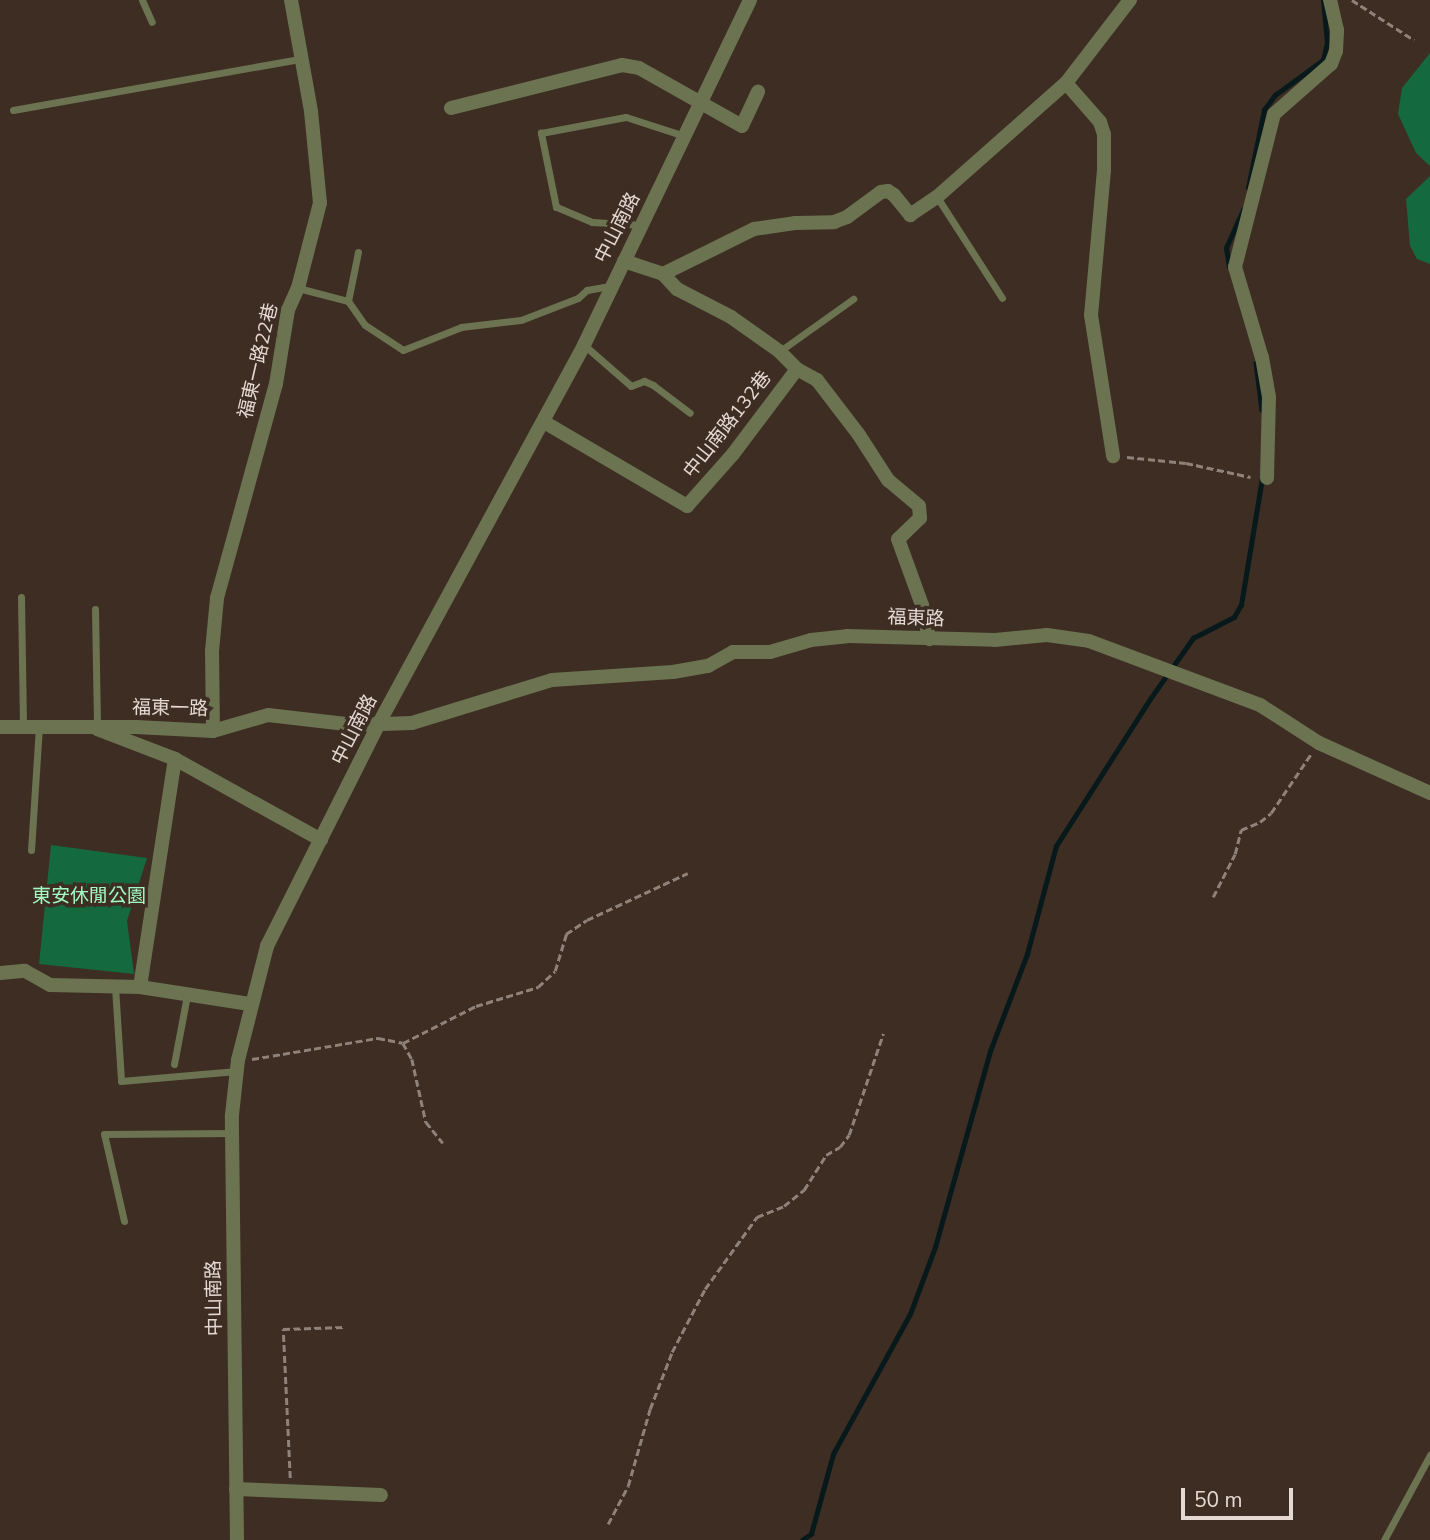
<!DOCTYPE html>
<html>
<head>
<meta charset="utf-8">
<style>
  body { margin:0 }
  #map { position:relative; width:1430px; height:1540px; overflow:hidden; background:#3d2d23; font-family:"Nunito Sans","Noto Sans TC",sans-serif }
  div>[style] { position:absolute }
  .green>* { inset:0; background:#15693e }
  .stream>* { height:4.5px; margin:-2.25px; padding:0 2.25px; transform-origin:2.25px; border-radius:2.25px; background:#07191a }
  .path>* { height:2.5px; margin-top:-1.25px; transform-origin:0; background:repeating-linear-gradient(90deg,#8f827a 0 7px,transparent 0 10.5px) }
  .service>* { height:7px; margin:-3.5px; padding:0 3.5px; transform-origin:3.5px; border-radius:3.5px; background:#6b7350 }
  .minor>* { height:14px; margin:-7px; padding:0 7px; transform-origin:7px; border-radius:7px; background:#6b7350 }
  .tertiary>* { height:14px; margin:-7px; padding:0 7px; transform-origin:7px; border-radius:7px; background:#6b7350 }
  span { translate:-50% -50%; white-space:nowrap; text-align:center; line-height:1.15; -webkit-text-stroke:7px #3d2d23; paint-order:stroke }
  .street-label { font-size:19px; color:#e4d9d3 }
  .park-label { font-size:19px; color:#a1fbc2 }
  .scale { position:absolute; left:1181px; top:1488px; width:112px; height:32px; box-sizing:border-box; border:4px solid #e4d9d3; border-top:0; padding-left:9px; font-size:21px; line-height:24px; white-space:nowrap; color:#e4d9d3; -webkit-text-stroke:5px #3d2d23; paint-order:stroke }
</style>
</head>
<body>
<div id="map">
  <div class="green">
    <div style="clip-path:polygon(1430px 53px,1430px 166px,1416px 153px,1398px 114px,1402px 88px)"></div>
    <div style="clip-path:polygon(1430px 176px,1430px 264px,1417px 259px,1410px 246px,1406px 199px)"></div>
    <div style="clip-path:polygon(51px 845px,147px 858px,127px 921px,134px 974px,39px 964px)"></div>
  </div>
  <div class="stream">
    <div style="left:1248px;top:188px;width:80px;rotate:-78.4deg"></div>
    <div style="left:1264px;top:110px;width:19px;rotate:-54deg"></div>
    <div style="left:1275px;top:95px;width:59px;rotate:-36.1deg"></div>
    <div style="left:1323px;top:60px;width:17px;rotate:-77deg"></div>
    <div style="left:1327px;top:43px;width:43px;rotate:-95.3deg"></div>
    <div style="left:1229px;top:267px;width:19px;rotate:-99deg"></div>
    <div style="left:1226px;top:248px;width:42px;rotate:-65.9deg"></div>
    <div style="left:1256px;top:363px;width:47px;rotate:82.7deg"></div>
    <div style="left:802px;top:1540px;width:11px;rotate:-34deg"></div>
    <div style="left:811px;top:1534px;width:83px;rotate:-74.6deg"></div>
    <div style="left:833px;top:1454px;width:160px;rotate:-61.2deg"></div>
    <div style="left:910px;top:1314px;width:72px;rotate:-69.5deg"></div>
    <div style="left:935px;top:1247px;width:204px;rotate:-74.3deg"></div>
    <div style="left:990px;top:1051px;width:104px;rotate:-69.1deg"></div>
    <div style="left:1027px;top:954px;width:112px;rotate:-75deg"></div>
    <div style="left:1056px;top:846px;width:174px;rotate:-57.4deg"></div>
    <div style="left:1150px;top:699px;width:75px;rotate:-54.8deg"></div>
    <div style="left:1193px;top:638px;width:46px;rotate:-27.1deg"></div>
    <div style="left:1234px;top:617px;width:14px;rotate:-60deg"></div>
    <div style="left:1241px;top:605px;width:129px;rotate:-80.6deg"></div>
  </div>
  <div class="path">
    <div style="left:1352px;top:0;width:74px;rotate:32.8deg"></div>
    <div style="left:1127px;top:457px;width:59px;rotate:5.8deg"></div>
    <div style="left:1186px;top:463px;width:66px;rotate:12.2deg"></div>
    <div style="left:1213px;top:897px;width:48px;rotate:-62.9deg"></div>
    <div style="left:1235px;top:854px;width:25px;rotate:-76deg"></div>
    <div style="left:1241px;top:830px;width:21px;rotate:-23deg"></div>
    <div style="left:1260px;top:822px;width:14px;rotate:-39deg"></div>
    <div style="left:1271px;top:813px;width:71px;rotate:-55.9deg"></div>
    <div style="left:403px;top:1043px;width:82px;rotate:-26.9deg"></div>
    <div style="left:476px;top:1006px;width:65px;rotate:-17deg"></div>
    <div style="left:538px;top:987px;width:23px;rotate:-43deg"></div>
    <div style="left:555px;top:971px;width:39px;rotate:-73deg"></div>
    <div style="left:566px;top:934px;width:25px;rotate:-34deg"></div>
    <div style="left:587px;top:920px;width:111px;rotate:-25deg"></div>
    <div style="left:252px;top:1059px;width:128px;rotate:-9.5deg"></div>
    <div style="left:378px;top:1038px;width:25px;rotate:11deg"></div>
    <div style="left:403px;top:1043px;width:18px;rotate:61deg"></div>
    <div style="left:412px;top:1059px;width:65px;rotate:77.5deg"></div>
    <div style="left:426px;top:1122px;width:27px;rotate:51deg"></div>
    <div style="left:290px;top:1478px;width:149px;rotate:-92.7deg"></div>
    <div style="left:283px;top:1329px;width:62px;rotate:-1.8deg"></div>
    <div style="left:608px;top:1524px;width:43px;rotate:-62.2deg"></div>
    <div style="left:628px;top:1486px;width:80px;rotate:-74.1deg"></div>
    <div style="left:650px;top:1409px;width:61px;rotate:-68.9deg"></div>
    <div style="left:672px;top:1352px;width:71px;rotate:-62.4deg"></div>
    <div style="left:705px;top:1289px;width:89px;rotate:-54.2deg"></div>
    <div style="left:757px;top:1217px;width:29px;rotate:-22deg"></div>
    <div style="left:784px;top:1206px;width:26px;rotate:-39deg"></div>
    <div style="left:804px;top:1190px;width:41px;rotate:-57.8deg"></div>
    <div style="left:826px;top:1155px;width:16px;rotate:-30deg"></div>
    <div style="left:840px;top:1147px;width:15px;rotate:-53deg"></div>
    <div style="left:849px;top:1135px;width:107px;rotate:-71.4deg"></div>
  </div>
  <div class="service">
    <div style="left:142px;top:0;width:24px;rotate:66deg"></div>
    <div style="left:13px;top:110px;width:291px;rotate:-10.1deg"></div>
    <div style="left:937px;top:197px;width:120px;rotate:57.2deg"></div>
    <div style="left:642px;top:225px;width:50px;rotate:-176.6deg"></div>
    <div style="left:592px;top:222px;width:39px;rotate:-157deg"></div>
    <div style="left:556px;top:207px;width:76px;rotate:-101.5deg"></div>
    <div style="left:541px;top:133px;width:86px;rotate:-10.7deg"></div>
    <div style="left:626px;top:117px;width:62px;rotate:17.9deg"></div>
    <div style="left:358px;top:252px;width:50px;rotate:101.5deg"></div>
    <div style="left:348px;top:301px;width:29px;rotate:55deg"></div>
    <div style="left:365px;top:325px;width:45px;rotate:33.3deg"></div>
    <div style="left:403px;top:350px;width:62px;rotate:-21.6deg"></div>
    <div style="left:461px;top:327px;width:60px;rotate:-6.7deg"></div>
    <div style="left:521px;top:320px;width:61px;rotate:-21.1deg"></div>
    <div style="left:578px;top:298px;width:12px;rotate:-42deg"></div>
    <div style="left:587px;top:290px;width:23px;rotate:-10deg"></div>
    <div style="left:298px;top:288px;width:52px;rotate:14.6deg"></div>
    <div style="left:584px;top:345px;width:62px;rotate:41.1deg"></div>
    <div style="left:631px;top:386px;width:14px;rotate:-21deg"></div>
    <div style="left:644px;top:381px;width:10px;rotate:24deg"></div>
    <div style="left:653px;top:385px;width:46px;rotate:37.1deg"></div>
    <div style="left:780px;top:351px;width:90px;rotate:-35.5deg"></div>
    <div style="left:21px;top:597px;width:129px;rotate:89.1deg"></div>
    <div style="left:95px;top:609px;width:119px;rotate:89deg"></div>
    <div style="left:31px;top:850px;width:124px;rotate:-86.3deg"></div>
    <div style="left:115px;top:987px;width:94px;rotate:86.3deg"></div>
    <div style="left:121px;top:1081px;width:116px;rotate:-4.9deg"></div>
    <div style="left:174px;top:1064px;width:70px;rotate:-79.3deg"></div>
    <div style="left:124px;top:1221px;width:89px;rotate:-102.9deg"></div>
    <div style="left:104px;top:1134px;width:128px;rotate:-0.4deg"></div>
    <div style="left:1384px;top:1540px;width:97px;rotate:-61.6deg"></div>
  </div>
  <div class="minor">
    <div style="left:1066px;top:83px;width:52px;rotate:48.9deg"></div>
    <div style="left:1100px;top:122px;width:13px;rotate:72deg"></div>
    <div style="left:1104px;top:134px;width:36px;rotate:90deg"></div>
    <div style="left:1104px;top:170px;width:146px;rotate:95.1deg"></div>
    <div style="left:1091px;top:315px;width:143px;rotate:81.1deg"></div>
    <div style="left:451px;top:108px;width:176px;rotate:-14.1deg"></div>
    <div style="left:622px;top:65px;width:17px;rotate:10deg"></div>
    <div style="left:639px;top:68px;width:118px;rotate:29.4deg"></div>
    <div style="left:742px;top:126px;width:38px;rotate:-65deg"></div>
    <div style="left:624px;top:261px;width:41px;rotate:18.4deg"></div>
    <div style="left:663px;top:274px;width:102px;rotate:-26.3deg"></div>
    <div style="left:754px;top:229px;width:41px;rotate:-8.3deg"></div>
    <div style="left:795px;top:223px;width:39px;rotate:-1deg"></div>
    <div style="left:834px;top:222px;width:14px;rotate:-21deg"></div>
    <div style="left:847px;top:217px;width:42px;rotate:-36.3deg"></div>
    <div style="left:881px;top:192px;width:7px;rotate:-8deg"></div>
    <div style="left:888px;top:191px;width:7px;rotate:34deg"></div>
    <div style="left:894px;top:195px;width:26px;rotate:51deg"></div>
    <div style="left:910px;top:215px;width:32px;rotate:-34deg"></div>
    <div style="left:937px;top:197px;width:172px;rotate:-41.5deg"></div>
    <div style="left:1066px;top:83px;width:105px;rotate:-52.4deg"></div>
    <div style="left:663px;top:274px;width:21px;rotate:47deg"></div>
    <div style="left:677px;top:289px;width:61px;rotate:27.4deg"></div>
    <div style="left:731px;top:317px;width:59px;rotate:35.3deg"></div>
    <div style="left:779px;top:351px;width:25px;rotate:45deg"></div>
    <div style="left:797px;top:369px;width:23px;rotate:29deg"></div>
    <div style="left:817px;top:380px;width:69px;rotate:52.6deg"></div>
    <div style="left:859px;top:435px;width:54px;rotate:57.2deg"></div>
    <div style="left:888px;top:480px;width:40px;rotate:40deg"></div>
    <div style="left:919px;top:506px;width:12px;rotate:85deg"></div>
    <div style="left:920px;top:518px;width:30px;rotate:136deg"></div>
    <div style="left:898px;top:539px;width:70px;rotate:70deg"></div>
    <div style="left:922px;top:605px;width:35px;rotate:78deg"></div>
    <div style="left:544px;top:422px;width:166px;rotate:30.4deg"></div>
    <div style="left:687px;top:506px;width:69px;rotate:-48.5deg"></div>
    <div style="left:733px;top:454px;width:106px;rotate:-53deg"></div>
    <div style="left:1267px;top:478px;width:81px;rotate:-88.6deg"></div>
    <div style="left:1269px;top:397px;width:40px;rotate:-100deg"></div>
    <div style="left:1262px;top:358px;width:95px;rotate:-106.5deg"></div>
    <div style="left:1235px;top:267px;width:158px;rotate:-75.7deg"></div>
    <div style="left:1274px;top:114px;width:76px;rotate:-41.3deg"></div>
    <div style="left:1331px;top:64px;width:14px;rotate:-69deg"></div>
    <div style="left:1336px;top:51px;width:21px;rotate:-87deg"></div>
    <div style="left:1337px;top:30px;width:31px;rotate:-103deg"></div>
    <div style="left:97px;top:729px;width:84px;rotate:21deg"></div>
    <div style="left:175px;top:759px;width:167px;rotate:29deg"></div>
    <div style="left:213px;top:731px;width:80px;rotate:-90.7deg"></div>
    <div style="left:212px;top:651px;width:53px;rotate:-84.6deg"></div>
    <div style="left:217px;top:598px;width:222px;rotate:-74.6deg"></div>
    <div style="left:276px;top:384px;width:75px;rotate:-80.8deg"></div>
    <div style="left:288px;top:310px;width:24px;rotate:-66deg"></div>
    <div style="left:298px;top:288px;width:88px;rotate:-75.5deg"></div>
    <div style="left:320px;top:203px;width:92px;rotate:-95.6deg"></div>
    <div style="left:311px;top:111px;width:113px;rotate:-100.2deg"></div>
    <div style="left:0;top:973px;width:25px;rotate:-5deg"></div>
    <div style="left:25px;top:971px;width:29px;rotate:29deg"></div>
    <div style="left:50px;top:985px;width:90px;rotate:1.3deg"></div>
    <div style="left:140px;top:987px;width:111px;rotate:8.8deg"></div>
    <div style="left:140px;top:987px;width:231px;rotate:-81.3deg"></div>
    <div style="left:236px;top:1489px;width:145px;rotate:2.4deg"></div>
  </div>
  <div class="tertiary">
    <div style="left:0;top:727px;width:136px"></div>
    <div style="left:136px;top:727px;width:77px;rotate:3deg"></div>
    <div style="left:213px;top:731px;width:57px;rotate:-16.2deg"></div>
    <div style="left:268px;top:715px;width:87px;rotate:6.6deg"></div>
    <div style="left:354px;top:725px;width:58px;rotate:-2deg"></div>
    <div style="left:412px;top:723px;width:146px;rotate:-17.1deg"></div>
    <div style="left:552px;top:680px;width:121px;rotate:-3.8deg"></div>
    <div style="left:673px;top:672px;width:36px;rotate:-10deg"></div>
    <div style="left:708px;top:666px;width:29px;rotate:-29deg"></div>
    <div style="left:733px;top:652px;width:37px"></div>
    <div style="left:770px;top:652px;width:43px;rotate:-16.3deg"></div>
    <div style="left:811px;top:640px;width:36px;rotate:-6deg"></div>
    <div style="left:847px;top:636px;width:148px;rotate:1.5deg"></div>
    <div style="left:995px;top:640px;width:52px;rotate:-5.5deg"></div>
    <div style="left:1047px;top:635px;width:42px;rotate:8.1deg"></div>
    <div style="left:1089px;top:641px;width:183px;rotate:20.5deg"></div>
    <div style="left:1260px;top:705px;width:70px;rotate:32.8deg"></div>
    <div style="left:1319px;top:743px;width:122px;rotate:24.2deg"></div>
    <div style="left:237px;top:1540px;width:425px;rotate:-90.7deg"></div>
    <div style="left:232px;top:1115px;width:55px;rotate:-83.8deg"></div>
    <div style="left:238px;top:1060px;width:118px;rotate:-75.7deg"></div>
    <div style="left:267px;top:946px;width:250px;rotate:-63.3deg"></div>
    <div style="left:379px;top:723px;width:430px;rotate:-61.5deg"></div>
    <div style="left:584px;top:345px;width:383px;rotate:-64.3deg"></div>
  </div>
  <div class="street-label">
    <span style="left:618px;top:228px;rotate:-63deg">中山南路</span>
    <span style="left:259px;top:361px;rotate:-77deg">福東一路22巷</span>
    <span style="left:728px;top:425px;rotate:-52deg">中山南路132巷</span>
    <span style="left:916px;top:619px;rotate:2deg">福東路</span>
    <span style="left:170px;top:709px;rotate:1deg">福東一路</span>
    <span style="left:355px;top:730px;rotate:-63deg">中山南路</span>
    <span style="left:215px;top:1298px;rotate:-91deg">中山南路</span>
  </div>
  <div class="park-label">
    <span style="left:89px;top:897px">東安休閒公園</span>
  </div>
  <div class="scale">50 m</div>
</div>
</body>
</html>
